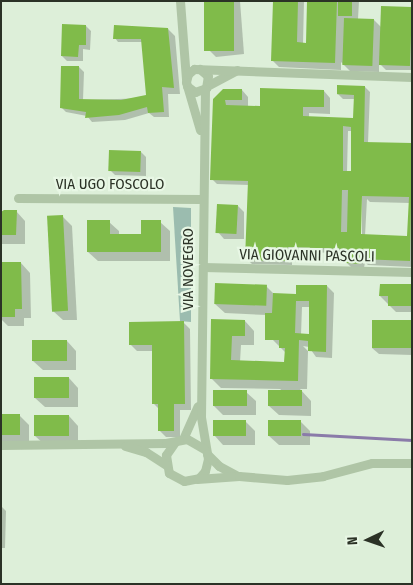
<!DOCTYPE html>
<html>
<head>
<meta charset="utf-8">
<style>
  body { margin:0 }
  #map { position:relative; width:413px; height:585px; overflow:hidden; background:#ddefd9; font-family:"Fira Sans Condensed",sans-serif }
  div>[style] { position:absolute }
  .green>* { inset:0; background:#9bbcaf }
  .shadow>* { inset:0; background:#0003 }
  .stream>* { height:3px; margin:-1.5px; padding:0 1.5px; transform-origin:1.5px; border-radius:1.5px; background:#8a7ba9 }
  .building>* { inset:0; background:#80bb4a; transform-origin:0 0 }
  .street>* { height:9px; margin:-4.5px; padding:0 4.5px; transform-origin:4.5px; border-radius:4.5px; background:#afc5a6 }
  span { translate:-50% -50%; white-space:nowrap; text-align:center; line-height:1.15; -webkit-text-stroke:4.5px #e8f7e5; paint-order:stroke }
  .street-label { font-size:15px; color:#2b3226 }
  .frame { position:absolute; inset:0; border:2px solid #2b3226; pointer-events:none }
  .north { position:absolute; left:343px; top:515px; width:50px; height:50px; -webkit-text-stroke:4px #e8f7e5; paint-order:stroke; rotate:267deg; font-size:14px; font-weight:700; line-height:20px; text-align:center; color:#2b3226 }
  .north::after { content:''; display:block; margin:auto; width:18px; height:22px; background:#2b3226; clip-path:polygon(50% 0,100% 100%,50% 72%,0 100%) }
</style>
</head>
<body>
<div id="map">
  <div class="green">
    <div style="clip-path:polygon(173px 207px,191px 208px,191px 322px,180px 321px)"></div>
  </div>
  <div class="shadow">
    <div style="clip-path:polygon(205px 1px,240px 1px,244px 54px,216px 57px,209px 50px)"></div>
    <div style="clip-path:polygon(274px 1px,304px 1px,303px 44px,307px 44px,308px 1px,359px 1px,358px 19px,374px 20px,382px 28px,412px 8px,412px 70px,386px 70px,379px 63px,379px 72px,350px 71px,341px 62px,341px 70px,279px 67px,272px 60px)"></div>
    <div style="clip-path:polygon(86px 26px,91px 31px,90px 50px,83px 49px,83px 61px,67px 61px,62px 56px)"></div>
    <div style="clip-path:polygon(168px 29px,175px 36px,180px 94px,168px 94px,169px 117px,154px 117px,149px 113px,125px 120px,92px 122px,87px 116px,66px 112px,61px 107px,79px 67px,84px 72px,83px 100px,151px 98px,143px 42px,118px 42px,115px 38px)"></div>
    <div style="clip-path:polygon(evenodd,365px 87px,370px 92px,368px 143px,412px 145px,412px 267px,368px 265px,365px 262px,364px 268px,352px 268px,347px 263px,347px 253px,292px 252px,292px 265px,252px 264px,247px 259px,249px 185px,217px 184px,212px 179px,214px 99px,242px 90px,248px 97px,248px 107px,261px 107px,324px 91px,330px 98px,330px 114px,309px 113px,309px 118px,355px 119px,355px 99px,343px 99px,338px 94px,365px 87px,348px 131px,353px 131px,352px 172px,347px 172px,348px 131px,365px 87px,362px 161px,362px 236px,360px 236px,362px 161px,365px 87px,367px 199px,370px 202px,410px 203px,409px 237px,365px 236px,367px 199px)"></div>
    <div style="clip-path:polygon(141px 152px,146px 157px,146px 176px,115px 175px,110px 170px)"></div>
    <div style="clip-path:polygon(238px 206px,244px 212px,244px 239px,224px 239px,218px 232px)"></div>
    <div style="clip-path:polygon(16px 211px,25px 221px,25px 244px,1px 244px,1px 212px)"></div>
    <div style="clip-path:polygon(63px 217px,72px 226px,77px 320px,63px 320px,53px 311px)"></div>
    <div style="clip-path:polygon(109px 222px,119px 231px,119px 236px,142px 236px,160px 222px,170px 231px,170px 261px,98px 261px,88px 252px)"></div>
    <div style="clip-path:polygon(21px 263px,30px 273px,31px 318px,24px 318px,24px 326px,8px 326px,1px 319px,1px 264px)"></div>
    <div style="clip-path:polygon(evenodd,266px 286px,275px 295px,297px 295px,327px 286px,334px 293px,332px 358px,316px 357px,309px 347px,303px 346px,308px 351px,307px 389px,300px 389px,311px 401px,311px 416px,279px 415px,269px 406px,281px 389px,221px 388px,211px 378px,212px 321px,245px 321px,254px 331px,254px 345px,241px 345px,240px 362px,286px 363px,286px 353px,272px 339px,266px 339px,267px 315px,225px 313px,215px 304px,266px 286px,302px 307px,310px 307px,310px 335px,301px 335px,302px 307px)"></div>
    <div style="clip-path:polygon(412px 286px,412px 312px,396px 312px,380px 296px)"></div>
    <div style="clip-path:polygon(412px 322px,412px 355px,379px 354px,372px 348px)"></div>
    <div style="clip-path:polygon(184px 323px,190px 329px,191px 410px,180px 410px,180px 437px,166px 437px,159px 430px,159px 409px,154px 404px,153px 351px,137px 351px,130px 344px)"></div>
    <div style="clip-path:polygon(67px 341px,76px 351px,76px 370px,43px 370px,33px 361px)"></div>
    <div style="clip-path:polygon(69px 378px,78px 388px,78px 407px,45px 407px,35px 398px)"></div>
    <div style="clip-path:polygon(246px 392px,256px 401px,256px 415px,223px 415px,214px 406px)"></div>
    <div style="clip-path:polygon(1px 415px,19px 415px,29px 425px,29px 444px,1px 444px)"></div>
    <div style="clip-path:polygon(69px 416px,78px 426px,78px 445px,45px 445px,35px 436px)"></div>
    <div style="clip-path:polygon(245px 421px,255px 431px,255px 445px,223px 445px,214px 435px)"></div>
    <div style="clip-path:polygon(301px 422px,310px 431px,310px 445px,279px 445px,269px 436px)"></div>
    <div style="clip-path:polygon(1px 506px,6px 511px,5px 548px,1px 548px)"></div>
  </div>
  <div class="stream">
    <div style="left:303px;top:434px;width:109px;rotate:3.2deg"></div>
  </div>
  <div class="building">
    <div style="left:204px;top:1px;width:30px;height:50px"></div>
    <div style="clip-path:polygon(273px 1px,298px 1px,297px 42px,306px 43px,307px 1px,337px 1px,335px 63px,271px 61px)"></div>
    <div style="left:338px;top:1px;width:14px;height:15px"></div>
    <div style="left:381px;top:6px;width:31px;height:59px;rotate:2deg"></div>
    <div style="left:344px;top:18px;width:30px;height:47px;rotate:2deg"></div>
    <div style="clip-path:polygon(62px 24px,86px 25px,86px 45px,79px 45px,78px 57px,61px 56px)"></div>
    <div style="clip-path:polygon(114px 25px,168px 28px,174px 88px,162px 87px,164px 112px,148px 113px,147px 107px,119px 115px,85px 118px,86px 112px,60px 108px,61px 66px,79px 66px,79px 99px,121px 100px,146px 95px,141px 39px,113px 39px)"></div>
    <div style="clip-path:polygon(evenodd,337px 85px,365px 86px,364px 142px,412px 143px,410px 261px,360px 259px,360px 264px,346px 263px,346px 249px,288px 247px,287px 261px,245px 260px,248px 181px,210px 180px,213px 99px,223px 89px,242px 89px,242px 100px,225px 100px,226px 105px,260px 106px,260px 88px,324px 90px,324px 107px,303px 107px,303px 116px,353px 118px,354px 95px,337px 94px,337px 85px,343px 126px,351px 127px,351px 171px,343px 171px,343px 126px,337px 85px,342px 190px,348px 190px,347px 232px,341px 232px,342px 190px,337px 85px,362px 196px,409px 197px,407px 236px,361px 234px,362px 196px)"></div>
    <div style="left:109px;top:150px;width:32px;height:21px;rotate:2deg"></div>
    <div style="left:217px;top:204px;width:21px;height:29px;rotate:3deg"></div>
    <div style="clip-path:polygon(4px 210px,17px 210px,16px 235px,1px 235px,1px 212px)"></div>
    <div style="left:63px;top:215px;width:96px;height:16px;rotate:87deg"></div>
    <div style="clip-path:polygon(87px 220px,110px 220px,110px 234px,141px 234px,141px 220px,161px 220px,161px 252px,87px 252px)"></div>
    <div style="clip-path:polygon(1px 262px,21px 262px,22px 309px,15px 309px,15px 317px,1px 317px)"></div>
    <div style="left:215px;top:283px;width:52px;height:21px;rotate:2deg"></div>
    <div style="clip-path:polygon(380px 284px,412px 284px,412px 306px,388px 306px,388px 296px,379px 296px)"></div>
    <div style="clip-path:polygon(evenodd,296px 285px,327px 285px,326px 352px,308px 351px,308px 341px,299px 340px,298px 381px,210px 379px,211px 319px,245px 320px,245px 336px,232px 336px,231px 360px,284px 362px,285px 348px,279px 348px,279px 340px,265px 340px,265px 313px,272px 313px,273px 293px,296px 294px,296px 285px,296px 301px,309px 301px,309px 334px,295px 333px,296px 301px)"></div>
    <div style="left:372px;top:320px;width:40px;height:28px"></div>
    <div style="clip-path:polygon(184px 321px,185px 404px,174px 404px,174px 431px,158px 431px,158px 404px,152px 404px,152px 345px,129px 345px,129px 322px)"></div>
    <div style="left:32px;top:340px;width:35px;height:21px"></div>
    <div style="left:34px;top:377px;width:35px;height:21px"></div>
    <div style="left:213px;top:390px;width:34px;height:16px"></div>
    <div style="left:268px;top:390px;width:34px;height:16px"></div>
    <div style="left:1px;top:414px;width:19px;height:21px"></div>
    <div style="left:34px;top:415px;width:35px;height:21px"></div>
    <div style="left:213px;top:420px;width:33px;height:16px"></div>
    <div style="left:268px;top:420px;width:33px;height:16px"></div>
  </div>
  <div class="street">
    <div style="left:180px;top:1px;width:78px;rotate:85.6deg"></div>
    <div style="left:187px;top:86px;width:10px;rotate:37deg"></div>
    <div style="left:195px;top:92px;width:12px;rotate:-20deg"></div>
    <div style="left:206px;top:88px;width:12px;rotate:-81deg"></div>
    <div style="left:208px;top:76px;width:11px;rotate:-139deg"></div>
    <div style="left:207px;top:86px;width:34px;rotate:-28deg"></div>
    <div style="left:200px;top:130px;width:50px;rotate:-106.3deg"></div>
    <div style="left:186px;top:82px;width:8px;rotate:-76deg"></div>
    <div style="left:188px;top:74px;width:8px;rotate:-40deg"></div>
    <div style="left:194px;top:69px;width:218px;rotate:2.1deg"></div>
    <div style="left:18px;top:198px;width:184px;rotate:0.3deg"></div>
    <div style="left:203px;top:267px;width:209px;rotate:1.4deg"></div>
    <div style="left:183px;top:439px;width:36px;rotate:-66deg"></div>
    <div style="left:175px;top:442px;width:16px;rotate:125deg"></div>
    <div style="left:166px;top:455px;width:18px;rotate:81deg"></div>
    <div style="left:169px;top:473px;width:17px;rotate:28deg"></div>
    <div style="left:184px;top:481px;width:15px;rotate:-11deg"></div>
    <div style="left:199px;top:478px;width:9px;rotate:-49deg"></div>
    <div style="left:205px;top:471px;width:12px;rotate:-76deg"></div>
    <div style="left:208px;top:459px;width:43px;rotate:-99.5deg"></div>
    <div style="left:201px;top:417px;width:328px;rotate:-89.3deg"></div>
    <div style="left:1px;top:445px;width:165px;rotate:-0.7deg"></div>
    <div style="left:166px;top:443px;width:21px;rotate:-11deg"></div>
    <div style="left:187px;top:439px;width:20px;rotate:30deg"></div>
    <div style="left:125px;top:446px;width:22px;rotate:16deg"></div>
    <div style="left:146px;top:452px;width:24px;rotate:33deg"></div>
    <div style="left:207px;top:454px;width:17px;rotate:45deg"></div>
    <div style="left:219px;top:466px;width:19px;rotate:28deg"></div>
    <div style="left:197px;top:479px;width:42px;rotate:-4.1deg"></div>
    <div style="left:239px;top:476px;width:48px;rotate:4.8deg"></div>
    <div style="left:287px;top:480px;width:36px;rotate:-6deg"></div>
    <div style="left:323px;top:476px;width:51px;rotate:-14.9deg"></div>
    <div style="left:372px;top:463px;width:40px"></div>
  </div>
  <div class="street-label">
    <span style="left:110px;top:185px">VIA UGO FOSCOLO</span>
    <span style="left:307px;top:256px;rotate:1deg">VIA GIOVANNI PASCOLI</span>
    <span style="left:189px;top:269px;rotate:-90deg">VIA NOVEGRO</span>
  </div>
  <div class="frame"></div>
  <div class="north">N</div>
</div>
</body>
</html>
